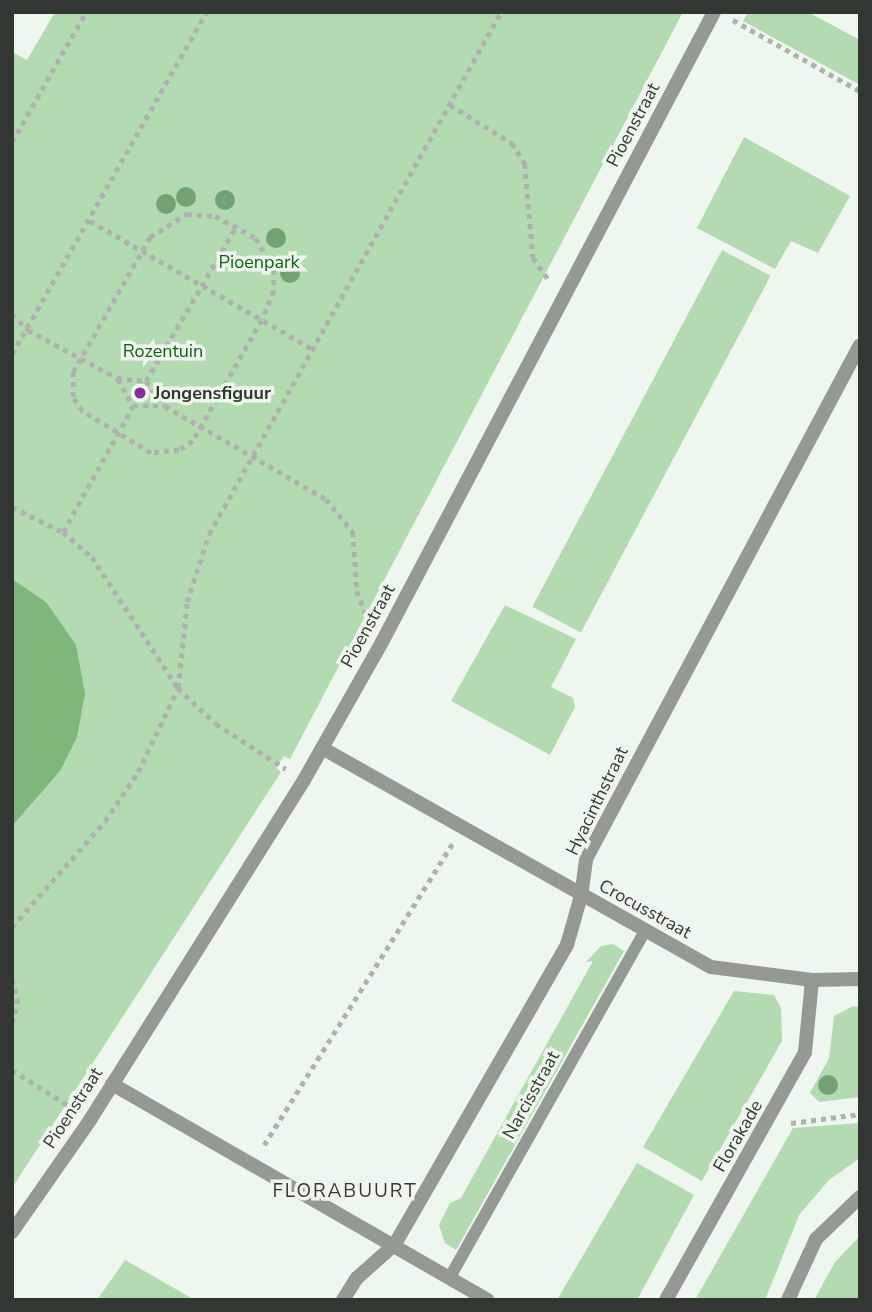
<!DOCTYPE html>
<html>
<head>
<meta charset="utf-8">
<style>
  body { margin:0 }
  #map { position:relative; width:872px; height:1312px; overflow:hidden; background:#eef7ed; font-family:"Nunito Sans",sans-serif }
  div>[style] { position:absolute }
  .green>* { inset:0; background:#b4dab2; transform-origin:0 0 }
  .water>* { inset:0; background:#7fb67c }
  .path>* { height:4.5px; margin-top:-2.25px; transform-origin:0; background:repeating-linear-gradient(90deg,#acb3ab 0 5px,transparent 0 10px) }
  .service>* { height:12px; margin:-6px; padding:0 6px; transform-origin:6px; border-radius:6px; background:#959994 }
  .minor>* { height:14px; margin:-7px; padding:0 7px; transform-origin:7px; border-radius:7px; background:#959994 }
  .tertiary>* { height:14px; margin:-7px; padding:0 7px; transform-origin:7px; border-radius:7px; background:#959994 }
  .trees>* { width:20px; height:20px; margin:-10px; border-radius:50%; background:#73a375 }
  .dots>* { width:19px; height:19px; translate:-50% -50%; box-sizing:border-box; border:4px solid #eef7ed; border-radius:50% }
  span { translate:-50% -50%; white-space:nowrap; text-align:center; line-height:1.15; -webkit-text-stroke:7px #eef7ed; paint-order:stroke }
  .street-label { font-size:18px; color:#333733 }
  .park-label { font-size:18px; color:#0e5f13 }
  .poi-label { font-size:18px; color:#333733; font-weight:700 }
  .left { translate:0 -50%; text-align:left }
  .neighbourhood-label { font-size:19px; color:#333733; letter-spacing:2px }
  .frame { position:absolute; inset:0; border:14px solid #333733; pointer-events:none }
</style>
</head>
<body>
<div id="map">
  <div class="green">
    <div style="clip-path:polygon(55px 12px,683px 12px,290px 759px,284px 756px,276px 768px,281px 772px,12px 1188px,12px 52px,27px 60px)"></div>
    <div style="clip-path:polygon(748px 12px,808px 12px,860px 40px,860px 85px,743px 21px)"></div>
    <div style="clip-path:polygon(744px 137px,850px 196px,818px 253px,791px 241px,775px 269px,697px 228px)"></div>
    <div style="left:722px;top:250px;width:55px;height:404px;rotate:28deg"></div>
    <div style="clip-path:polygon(505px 605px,576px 639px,551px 687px,573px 698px,575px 707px,550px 755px,451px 701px)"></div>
    <div style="clip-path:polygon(613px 944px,624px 951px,456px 1250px,445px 1243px,439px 1225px,450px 1203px,461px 1198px,593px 961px,586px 962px,601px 946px)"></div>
    <div style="clip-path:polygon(734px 991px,774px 995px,781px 1008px,782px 1041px,702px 1181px,643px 1147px)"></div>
    <div style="clip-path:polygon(853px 1006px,860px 1007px,860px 1097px,819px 1102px,810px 1093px,829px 1058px,834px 1016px)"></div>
    <div style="clip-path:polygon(860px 1123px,860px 1158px,829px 1180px,799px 1215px,765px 1300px,695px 1300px,793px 1128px)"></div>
    <div style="clip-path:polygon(637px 1163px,694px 1195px,637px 1300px,557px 1300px)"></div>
    <div style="clip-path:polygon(860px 1236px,860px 1300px,814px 1300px,835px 1262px)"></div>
    <div style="clip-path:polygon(125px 1260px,195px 1300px,97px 1300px)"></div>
  </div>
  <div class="water">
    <div style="clip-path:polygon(12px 579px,46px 602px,76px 645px,85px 694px,77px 737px,60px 771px,12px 826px)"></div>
  </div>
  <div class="path">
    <div style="left:733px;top:20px;width:145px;rotate:29.2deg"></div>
    <div style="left:450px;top:105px;width:73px;rotate:31.5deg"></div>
    <div style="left:512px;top:143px;width:25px;rotate:58deg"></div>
    <div style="left:525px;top:164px;width:94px;rotate:85.1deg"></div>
    <div style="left:533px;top:258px;width:27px;rotate:54deg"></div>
    <div style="left:12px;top:142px;width:150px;rotate:-60.4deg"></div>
    <div style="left:187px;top:214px;width:28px;rotate:4deg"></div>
    <div style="left:215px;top:216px;width:47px;rotate:28.2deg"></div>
    <div style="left:256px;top:238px;width:37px;rotate:61deg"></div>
    <div style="left:274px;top:270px;width:21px;rotate:90deg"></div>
    <div style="left:274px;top:291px;width:31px;rotate:112deg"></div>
    <div style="left:262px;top:320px;width:139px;rotate:119.7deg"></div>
    <div style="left:193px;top:441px;width:17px;rotate:147deg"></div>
    <div style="left:179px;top:450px;width:28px;rotate:174deg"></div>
    <div style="left:151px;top:453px;width:81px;rotate:-148.7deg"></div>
    <div style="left:82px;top:411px;width:17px;rotate:-123deg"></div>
    <div style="left:73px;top:397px;width:25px;rotate:-90deg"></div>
    <div style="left:73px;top:372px;width:155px;rotate:-60.3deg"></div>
    <div style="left:150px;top:237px;width:44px;rotate:-31.9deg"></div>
    <div style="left:90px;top:221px;width:255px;rotate:29.9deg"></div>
    <div style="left:12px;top:314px;width:23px;rotate:45deg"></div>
    <div style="left:28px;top:330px;width:101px;rotate:28.3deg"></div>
    <div style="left:117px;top:378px;width:29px;rotate:6deg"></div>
    <div style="left:146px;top:381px;width:31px;rotate:53deg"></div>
    <div style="left:165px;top:406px;width:186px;rotate:30deg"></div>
    <div style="left:326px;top:499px;width:43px;rotate:50.7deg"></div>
    <div style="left:353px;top:532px;width:59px;rotate:86.1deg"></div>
    <div style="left:357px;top:591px;width:34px;rotate:69deg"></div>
    <div style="left:12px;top:354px;width:393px;rotate:-60.4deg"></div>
    <div style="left:118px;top:379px;width:31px;rotate:61deg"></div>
    <div style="left:133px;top:406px;width:32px"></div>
    <div style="left:146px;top:381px;width:181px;rotate:-59.7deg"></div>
    <div style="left:12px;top:507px;width:57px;rotate:26.1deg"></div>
    <div style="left:63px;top:532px;width:38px;rotate:41deg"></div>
    <div style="left:92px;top:557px;width:157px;rotate:56.7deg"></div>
    <div style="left:178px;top:688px;width:52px;rotate:43.5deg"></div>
    <div style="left:216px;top:724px;width:83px;rotate:32.7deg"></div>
    <div style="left:63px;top:532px;width:144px;rotate:-60.9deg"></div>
    <div style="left:12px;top:927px;width:141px;rotate:-48.7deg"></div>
    <div style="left:105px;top:821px;width:59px;rotate:-56deg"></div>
    <div style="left:138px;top:772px;width:93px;rotate:-64.5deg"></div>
    <div style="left:178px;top:688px;width:86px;rotate:-84deg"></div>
    <div style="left:187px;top:602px;width:71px;rotate:-72.1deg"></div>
    <div style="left:209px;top:534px;width:598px;rotate:-60.78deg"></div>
    <div style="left:12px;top:979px;width:21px;rotate:73deg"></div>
    <div style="left:18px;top:999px;width:27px;rotate:103deg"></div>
    <div style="left:12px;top:1070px;width:73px;rotate:32.2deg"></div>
    <div style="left:791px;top:1123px;width:70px;rotate:-7.4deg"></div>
    <div style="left:264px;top:1145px;width:355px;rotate:-58deg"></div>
  </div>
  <div class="service">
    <div style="left:450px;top:1277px;width:397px;rotate:-60.6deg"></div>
  </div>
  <div class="minor">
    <div style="left:322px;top:748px;width:446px;rotate:29.4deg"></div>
    <div style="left:711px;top:967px;width:102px;rotate:7.3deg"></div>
    <div style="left:812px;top:980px;width:48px;rotate:-1.2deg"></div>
    <div style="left:112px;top:1084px;width:433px;rotate:29.9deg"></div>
    <div style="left:12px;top:1232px;width:136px;rotate:-55.1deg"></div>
    <div style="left:90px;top:1120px;width:402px;rotate:-57.8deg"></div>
    <div style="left:304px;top:780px;width:159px;rotate:-60.5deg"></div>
    <div style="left:382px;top:642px;width:712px;rotate:-62.21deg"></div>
    <div style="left:343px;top:1300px;width:26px;rotate:-58deg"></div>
    <div style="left:357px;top:1278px;width:51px;rotate:-41.8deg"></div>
    <div style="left:395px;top:1244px;width:345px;rotate:-60.1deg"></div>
    <div style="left:567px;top:945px;width:51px;rotate:-74.1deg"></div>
    <div style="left:581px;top:896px;width:37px;rotate:-82deg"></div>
    <div style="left:586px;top:859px;width:582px;rotate:-61.94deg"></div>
    <div style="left:666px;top:1300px;width:284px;rotate:-60.7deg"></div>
    <div style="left:805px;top:1052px;width:72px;rotate:-84.4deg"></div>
  </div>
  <div class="tertiary">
    <div style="left:788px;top:1300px;width:67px;rotate:-65.3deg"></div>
    <div style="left:816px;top:1239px;width:61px;rotate:-43.7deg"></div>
  </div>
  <div class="trees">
    <div style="left:186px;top:197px"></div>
    <div style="left:225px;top:200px"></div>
    <div style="left:166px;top:204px"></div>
    <div style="left:276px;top:238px"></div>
    <div style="left:290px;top:273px"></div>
    <div style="left:828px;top:1085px"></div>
  </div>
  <div class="dots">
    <div style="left:140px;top:393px;background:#852c98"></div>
  </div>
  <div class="street-label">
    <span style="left:633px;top:125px;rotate:-62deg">Pioenstraat</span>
    <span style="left:368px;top:626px;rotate:-61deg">Pioenstraat</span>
    <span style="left:597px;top:801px;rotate:-64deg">Hyacinthstraat</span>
    <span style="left:645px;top:909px;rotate:29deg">Crocusstraat</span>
    <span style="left:531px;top:1095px;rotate:-61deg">Narcisstraat</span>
    <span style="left:73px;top:1108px;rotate:-57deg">Pioenstraat</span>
    <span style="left:738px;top:1136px;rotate:-60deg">Florakade</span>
  </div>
  <div class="park-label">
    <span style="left:259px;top:262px">Pioenpark</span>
    <span style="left:163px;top:351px">Rozentuin</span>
  </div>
  <div class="poi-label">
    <span class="left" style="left:154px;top:393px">Jongensfiguur</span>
  </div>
  <div class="neighbourhood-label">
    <span style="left:345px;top:1192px">FLORABUURT</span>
  </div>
  <div class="frame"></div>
</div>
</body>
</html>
